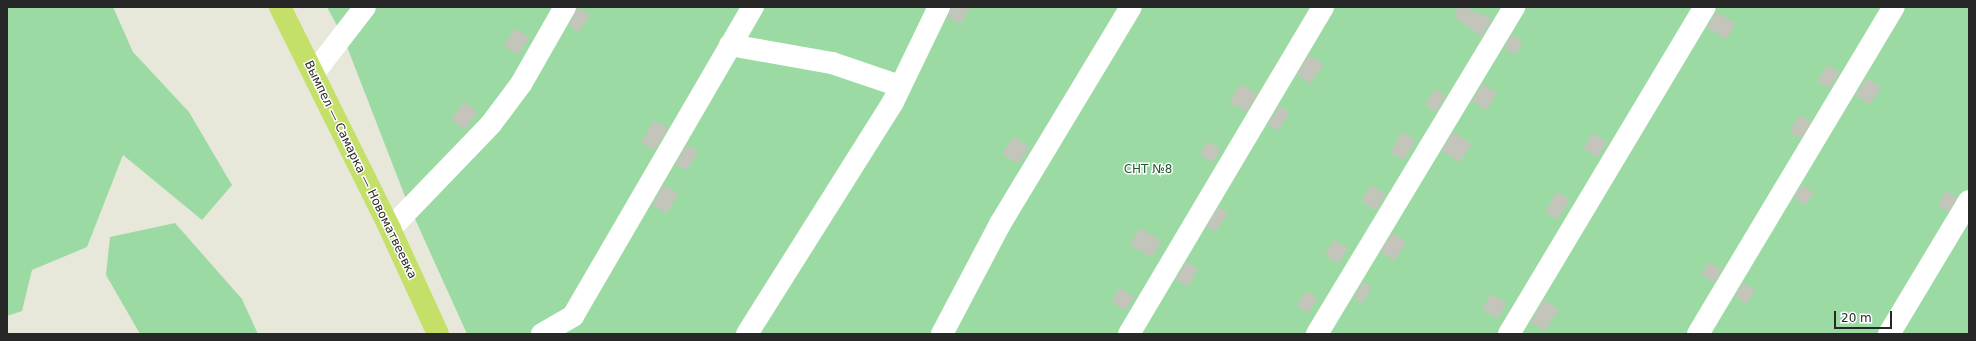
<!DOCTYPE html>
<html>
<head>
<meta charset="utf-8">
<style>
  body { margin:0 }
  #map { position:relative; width:1976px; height:341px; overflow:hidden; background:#e8e8da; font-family:"DejaVu Sans",sans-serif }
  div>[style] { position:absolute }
  .green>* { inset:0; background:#9cdaa4 }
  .building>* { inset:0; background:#c3c4ba; transform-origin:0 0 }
  .minor>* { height:22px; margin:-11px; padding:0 11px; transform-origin:11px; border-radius:11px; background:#fff }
  .major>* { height:22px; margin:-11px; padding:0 11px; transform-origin:11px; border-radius:11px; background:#c5e068 }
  span { translate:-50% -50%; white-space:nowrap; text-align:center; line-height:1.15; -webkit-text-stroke:3px #fff; paint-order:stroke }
  .street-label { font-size:12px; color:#272727 }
  .park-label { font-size:12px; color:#215b2f }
  .frame { position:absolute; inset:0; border:8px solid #272727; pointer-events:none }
  .scale { position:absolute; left:1834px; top:311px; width:58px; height:18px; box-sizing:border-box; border:2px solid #272727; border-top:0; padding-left:5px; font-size:12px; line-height:14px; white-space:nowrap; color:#272727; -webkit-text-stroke:3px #fff; paint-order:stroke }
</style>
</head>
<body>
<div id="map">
  <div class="green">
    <div style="clip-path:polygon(7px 7px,113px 7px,133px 52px,189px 112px,232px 185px,202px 220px,123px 155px,87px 247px,32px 270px,22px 311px,7px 316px)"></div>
    <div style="clip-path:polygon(327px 7px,1969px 7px,1969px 334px,467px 334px,406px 199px,344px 39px)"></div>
    <div style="clip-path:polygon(175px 223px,242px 299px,258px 334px,140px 334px,106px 275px,110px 237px)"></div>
  </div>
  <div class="building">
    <div style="clip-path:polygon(951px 7px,971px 7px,960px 24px,948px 17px)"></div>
    <div style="clip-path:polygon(1459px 7px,1465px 7px,1477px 14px,1479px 12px,1492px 20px,1481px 37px,1454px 16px)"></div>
    <div style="clip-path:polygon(577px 8px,590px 15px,579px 32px,569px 26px)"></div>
    <div style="left:1716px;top:12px;width:23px;height:18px;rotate:31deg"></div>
    <div style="left:515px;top:28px;width:17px;height:21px;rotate:33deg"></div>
    <div style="left:1512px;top:35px;width:13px;height:15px;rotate:32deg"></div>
    <div style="left:1309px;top:55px;width:17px;height:23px;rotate:33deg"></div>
    <div style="left:1828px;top:65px;width:14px;height:19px;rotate:34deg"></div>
    <div style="left:1867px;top:78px;width:17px;height:21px;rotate:33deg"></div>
    <div style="left:1240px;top:84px;width:20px;height:21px;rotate:30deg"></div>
    <div style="left:1483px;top:84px;width:17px;height:20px;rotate:33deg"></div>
    <div style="left:1435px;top:89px;width:13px;height:19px;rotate:32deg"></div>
    <div style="left:464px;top:102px;width:17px;height:22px;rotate:36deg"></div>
    <div style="left:1279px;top:106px;width:12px;height:22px;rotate:31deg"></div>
    <div style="left:1799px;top:115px;width:14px;height:19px;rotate:30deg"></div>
    <div style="left:654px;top:120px;width:16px;height:26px;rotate:30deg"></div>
    <div style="left:1402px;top:132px;width:16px;height:23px;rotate:30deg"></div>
    <div style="left:1453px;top:132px;width:22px;height:22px;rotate:32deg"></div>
    <div style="left:1593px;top:133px;width:17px;height:18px;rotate:33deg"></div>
    <div style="left:1013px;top:137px;width:19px;height:20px;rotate:32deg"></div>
    <div style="left:1208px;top:141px;width:15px;height:16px;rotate:32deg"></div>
    <div style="left:687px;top:145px;width:13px;height:22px;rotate:32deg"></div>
    <div style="left:664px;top:185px;width:17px;height:23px;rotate:31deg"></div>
    <div style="left:1371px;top:185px;width:17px;height:19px;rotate:31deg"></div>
    <div style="left:1802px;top:185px;width:14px;height:15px;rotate:34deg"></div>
    <div style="left:1946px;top:191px;width:13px;height:17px;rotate:29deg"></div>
    <div style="left:1557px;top:192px;width:15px;height:23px;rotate:32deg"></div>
    <div style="left:1219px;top:207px;width:11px;height:23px;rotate:34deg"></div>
    <div style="left:1140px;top:228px;width:25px;height:19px;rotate:32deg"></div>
    <div style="left:1392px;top:233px;width:17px;height:22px;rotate:33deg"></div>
    <div style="left:1334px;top:240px;width:16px;height:18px;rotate:30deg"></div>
    <div style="left:1186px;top:262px;width:14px;height:20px;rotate:30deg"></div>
    <div style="left:1709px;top:262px;width:15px;height:15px;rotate:32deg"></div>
    <div style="left:1363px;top:282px;width:10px;height:19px;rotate:29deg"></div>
    <div style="left:1743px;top:283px;width:14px;height:16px;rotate:30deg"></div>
    <div style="left:1120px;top:288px;width:17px;height:16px;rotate:33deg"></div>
    <div style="left:1306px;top:291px;width:14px;height:17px;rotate:34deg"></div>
    <div style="left:1491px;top:294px;width:18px;height:18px;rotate:29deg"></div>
    <div style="left:1544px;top:300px;width:17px;height:26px;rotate:31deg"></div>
  </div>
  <div class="minor">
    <div style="left:730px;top:45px;width:104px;rotate:10deg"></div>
    <div style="left:832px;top:63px;width:72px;rotate:18.7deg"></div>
    <div style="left:314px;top:73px;width:83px;rotate:-52.3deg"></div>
    <div style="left:390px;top:229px;width:146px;rotate:-46.1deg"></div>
    <div style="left:491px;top:124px;width:50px;rotate:-53.1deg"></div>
    <div style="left:521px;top:84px;width:89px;rotate:-60.3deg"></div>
    <div style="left:542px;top:334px;width:36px;rotate:-30deg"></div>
    <div style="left:573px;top:316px;width:358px;rotate:-59.8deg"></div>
    <div style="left:747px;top:334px;width:274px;rotate:-57.8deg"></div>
    <div style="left:893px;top:102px;width:106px;rotate:-64.2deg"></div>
    <div style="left:942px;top:334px;width:124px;rotate:-62.2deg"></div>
    <div style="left:1000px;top:224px;width:253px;rotate:-58.9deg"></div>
    <div style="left:1129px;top:334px;width:380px;rotate:-59.3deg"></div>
    <div style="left:1317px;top:334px;width:382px;rotate:-58.9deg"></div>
    <div style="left:1509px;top:334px;width:381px;rotate:-59.1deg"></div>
    <div style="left:1698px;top:334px;width:381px;rotate:-59.1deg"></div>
    <div style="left:1889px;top:334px;width:155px;rotate:-59deg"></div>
  </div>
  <div class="major">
    <div style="left:280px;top:7px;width:248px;rotate:63.6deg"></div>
    <div style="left:390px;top:229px;width:115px;rotate:65.4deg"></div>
  </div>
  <div class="street-label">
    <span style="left:360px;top:170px;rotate:64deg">Вымпел — Самарка — Новоматвеевка</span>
  </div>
  <div class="park-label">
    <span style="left:1148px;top:170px">СНТ №8</span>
  </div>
  <div class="frame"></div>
  <div class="scale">20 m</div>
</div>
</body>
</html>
